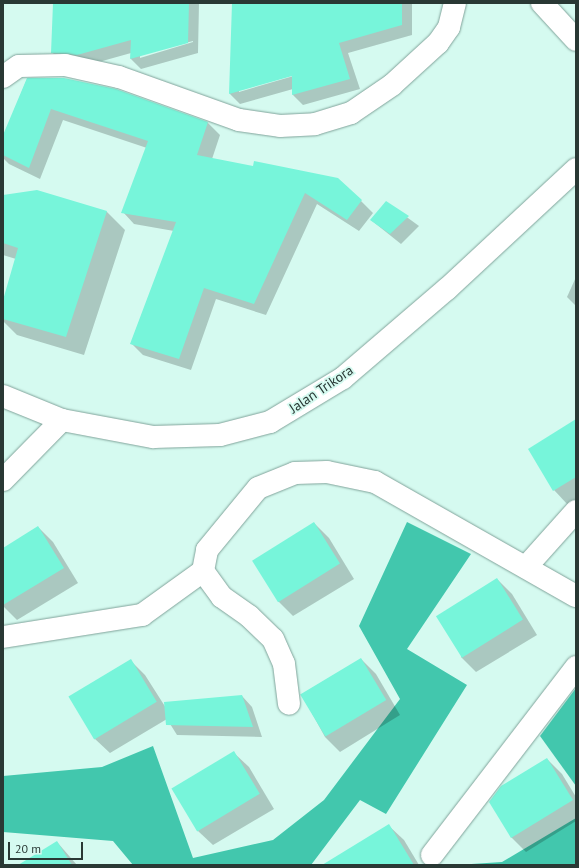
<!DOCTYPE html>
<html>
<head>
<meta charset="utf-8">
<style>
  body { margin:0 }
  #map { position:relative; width:579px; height:868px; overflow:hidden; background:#d5faf0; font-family:"PT Sans",sans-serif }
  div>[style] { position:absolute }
  .forest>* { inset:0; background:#42c7ad }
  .shadow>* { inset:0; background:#0003 }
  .building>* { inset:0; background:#77f5da; transform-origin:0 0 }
  .roads { filter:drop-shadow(0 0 1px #80a39a) drop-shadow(0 0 1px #80a39a) }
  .street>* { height:22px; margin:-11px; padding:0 11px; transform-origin:11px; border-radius:11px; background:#fff }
  .secondary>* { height:22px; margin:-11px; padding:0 11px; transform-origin:11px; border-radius:11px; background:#fff }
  span { translate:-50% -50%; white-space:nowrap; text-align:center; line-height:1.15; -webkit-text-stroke:3.5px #d5faf0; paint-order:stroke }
  .street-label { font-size:14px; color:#293834 }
  .frame { position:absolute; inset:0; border:4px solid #293834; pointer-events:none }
  .scale { position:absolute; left:8px; top:842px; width:75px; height:18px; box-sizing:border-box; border:2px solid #293834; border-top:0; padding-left:5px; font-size:12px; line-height:14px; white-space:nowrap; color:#293834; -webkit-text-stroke:3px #d5faf0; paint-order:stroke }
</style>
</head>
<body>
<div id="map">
  <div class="forest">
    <div style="clip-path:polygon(407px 522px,471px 554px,407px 649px,467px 685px,386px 814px,360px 800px,311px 865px,133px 865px,113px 841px,3px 832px,3px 776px,102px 767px,153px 746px,193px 858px,273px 840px,324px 800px,400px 699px,359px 626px)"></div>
    <div style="clip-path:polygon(576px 688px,576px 786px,540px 736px)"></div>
    <div style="clip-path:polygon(576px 818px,576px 865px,456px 865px,502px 862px)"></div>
  </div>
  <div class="shadow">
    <div style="clip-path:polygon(evenodd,54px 3px,199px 3px,198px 53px,141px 69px,131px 59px,131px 53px,88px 65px,62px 63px,52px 52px,54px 3px,193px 41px,193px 42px,140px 58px,140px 55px,193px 41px)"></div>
    <div style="clip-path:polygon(evenodd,233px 3px,412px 3px,412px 35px,348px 53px,360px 89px,303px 105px,293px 95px,293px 89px,240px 104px,230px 94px,233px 3px,297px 74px,297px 75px,239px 92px,239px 90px,297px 74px)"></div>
    <div style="clip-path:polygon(27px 79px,115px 90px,208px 123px,220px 135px,212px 159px,361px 201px,373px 213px,359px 231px,317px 204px,266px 315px,216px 299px,191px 370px,143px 355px,131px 343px,174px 231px,134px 224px,123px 212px,147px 148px,63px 120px,40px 179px,9px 164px,3px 158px,3px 138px)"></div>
    <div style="clip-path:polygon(36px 191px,107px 212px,125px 230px,84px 355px,17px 335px,3px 321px,3px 303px,16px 259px,3px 255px,3px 196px)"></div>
    <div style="clip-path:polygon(386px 202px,419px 226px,401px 244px,371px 220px)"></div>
    <div style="clip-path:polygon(576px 277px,576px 306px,567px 297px)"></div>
    <div style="clip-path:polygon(576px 421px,576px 500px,568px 505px,554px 490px)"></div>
    <div style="clip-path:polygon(314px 523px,329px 538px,354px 579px,293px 616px,278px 601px)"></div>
    <div style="clip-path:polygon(38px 527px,53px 542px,78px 583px,17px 620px,3px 606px,3px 549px)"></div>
    <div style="clip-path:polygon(497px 579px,512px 594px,537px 635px,476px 672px,461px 657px)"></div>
    <div style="clip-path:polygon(361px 659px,376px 674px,400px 715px,340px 752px,325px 737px,302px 695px)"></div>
    <div style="clip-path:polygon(131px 661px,145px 675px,166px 708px,242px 696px,252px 707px,262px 737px,177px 735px,167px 719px,110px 753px,95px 739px,70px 697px)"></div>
    <div style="clip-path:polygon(234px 753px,249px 767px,274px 809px,213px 845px,198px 831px,173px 789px)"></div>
    <div style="clip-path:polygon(547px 759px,562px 774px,576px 797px,576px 821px,526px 852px,511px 837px)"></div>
    <div style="clip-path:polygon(389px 826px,404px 840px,419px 865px,330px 865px)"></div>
    <div style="clip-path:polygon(57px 842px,77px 865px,20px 865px)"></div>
  </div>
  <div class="building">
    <div style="clip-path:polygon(53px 3px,189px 3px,188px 43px,130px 59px,131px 40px,77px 55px,51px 53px)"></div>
    <div style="clip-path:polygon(232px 3px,402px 3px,402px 25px,339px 43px,350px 79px,292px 95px,292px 76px,229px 94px)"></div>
    <div style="clip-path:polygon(27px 78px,64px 78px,116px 89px,208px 122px,197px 155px,253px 166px,254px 161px,338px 178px,362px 200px,347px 220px,305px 193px,254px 304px,204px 288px,179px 359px,130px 344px,176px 222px,121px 213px,148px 141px,51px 109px,29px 168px,3px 155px,3px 135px)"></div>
    <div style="clip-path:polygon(37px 190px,107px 211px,66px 337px,3px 319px,3px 300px,18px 248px,3px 243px,3px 195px)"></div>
    <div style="clip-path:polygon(386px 201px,409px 216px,390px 234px,370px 220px)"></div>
    <div style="clip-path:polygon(576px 419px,576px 477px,553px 491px,528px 449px)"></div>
    <div style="left:314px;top:522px;width:49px;height:73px;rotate:58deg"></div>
    <div style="clip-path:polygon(38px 526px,64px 568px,3px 605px,3px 548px)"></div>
    <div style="left:497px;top:578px;width:49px;height:72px;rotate:58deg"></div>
    <div style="left:361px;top:658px;width:49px;height:71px;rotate:59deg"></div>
    <div style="left:131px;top:659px;width:50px;height:73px;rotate:59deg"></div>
    <div style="clip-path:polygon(242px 695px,253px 727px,166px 725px,164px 702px)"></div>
    <div style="left:234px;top:751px;width:50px;height:73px;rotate:59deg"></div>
    <div style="clip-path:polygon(547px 758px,573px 800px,511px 838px,489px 802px,501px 786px)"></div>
    <div style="clip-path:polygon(389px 824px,414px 865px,322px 865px)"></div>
    <div style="clip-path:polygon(57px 841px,72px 865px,18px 865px)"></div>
  </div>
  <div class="roads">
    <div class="street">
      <div style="left:542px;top:3px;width:50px;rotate:47.4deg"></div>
      <div style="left:3px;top:77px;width:19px;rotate:-35deg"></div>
      <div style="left:19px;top:66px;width:46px;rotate:-1.2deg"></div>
      <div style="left:65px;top:65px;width:55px;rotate:12.5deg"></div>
      <div style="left:119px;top:77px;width:127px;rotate:19.7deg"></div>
      <div style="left:239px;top:120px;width:41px;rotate:8.3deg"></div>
      <div style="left:280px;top:126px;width:35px;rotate:-3deg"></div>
      <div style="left:315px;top:124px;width:38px;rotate:-17deg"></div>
      <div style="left:351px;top:113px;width:50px;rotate:-34.3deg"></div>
      <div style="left:392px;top:85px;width:62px;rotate:-42.4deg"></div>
      <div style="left:438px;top:43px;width:19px;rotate:-55deg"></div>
      <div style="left:449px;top:27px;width:25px;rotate:-76deg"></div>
      <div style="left:3px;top:480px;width:84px;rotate:-45.5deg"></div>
      <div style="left:526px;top:567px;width:75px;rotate:-48.2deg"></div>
      <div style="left:203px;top:571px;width:32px;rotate:54deg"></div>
      <div style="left:222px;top:597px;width:33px;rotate:35deg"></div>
      <div style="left:249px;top:616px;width:33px;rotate:44deg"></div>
      <div style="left:273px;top:639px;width:27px;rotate:66deg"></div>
      <div style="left:284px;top:664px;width:40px;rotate:82.9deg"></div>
      <div style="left:3px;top:637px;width:141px;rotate:-9deg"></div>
      <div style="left:142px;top:615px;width:75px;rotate:-35.8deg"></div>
      <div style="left:203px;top:571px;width:21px;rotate:-79deg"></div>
      <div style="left:207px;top:550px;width:80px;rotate:-50.6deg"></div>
      <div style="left:258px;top:488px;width:40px;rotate:-22deg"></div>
      <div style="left:295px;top:473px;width:32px;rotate:-2deg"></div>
      <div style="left:327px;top:472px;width:49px;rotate:11.8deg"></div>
      <div style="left:375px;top:482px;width:231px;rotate:29.6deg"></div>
      <div style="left:432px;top:855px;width:237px;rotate:-52.5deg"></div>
    </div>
    <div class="secondary">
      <div style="left:3px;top:396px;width:64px;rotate:22.1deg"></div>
      <div style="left:62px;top:420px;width:93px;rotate:10.6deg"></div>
      <div style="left:153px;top:437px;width:67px;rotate:-1.7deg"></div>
      <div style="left:220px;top:435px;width:52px;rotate:-14.6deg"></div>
      <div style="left:270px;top:422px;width:85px;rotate:-31.1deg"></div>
      <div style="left:343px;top:378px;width:137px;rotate:-40.6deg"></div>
      <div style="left:447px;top:289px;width:176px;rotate:-42.9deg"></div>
    </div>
  </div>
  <div class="street-label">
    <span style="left:321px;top:389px;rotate:-34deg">Jalan Trikora</span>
  </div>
  <div class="frame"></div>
  <div class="scale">20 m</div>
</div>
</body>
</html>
